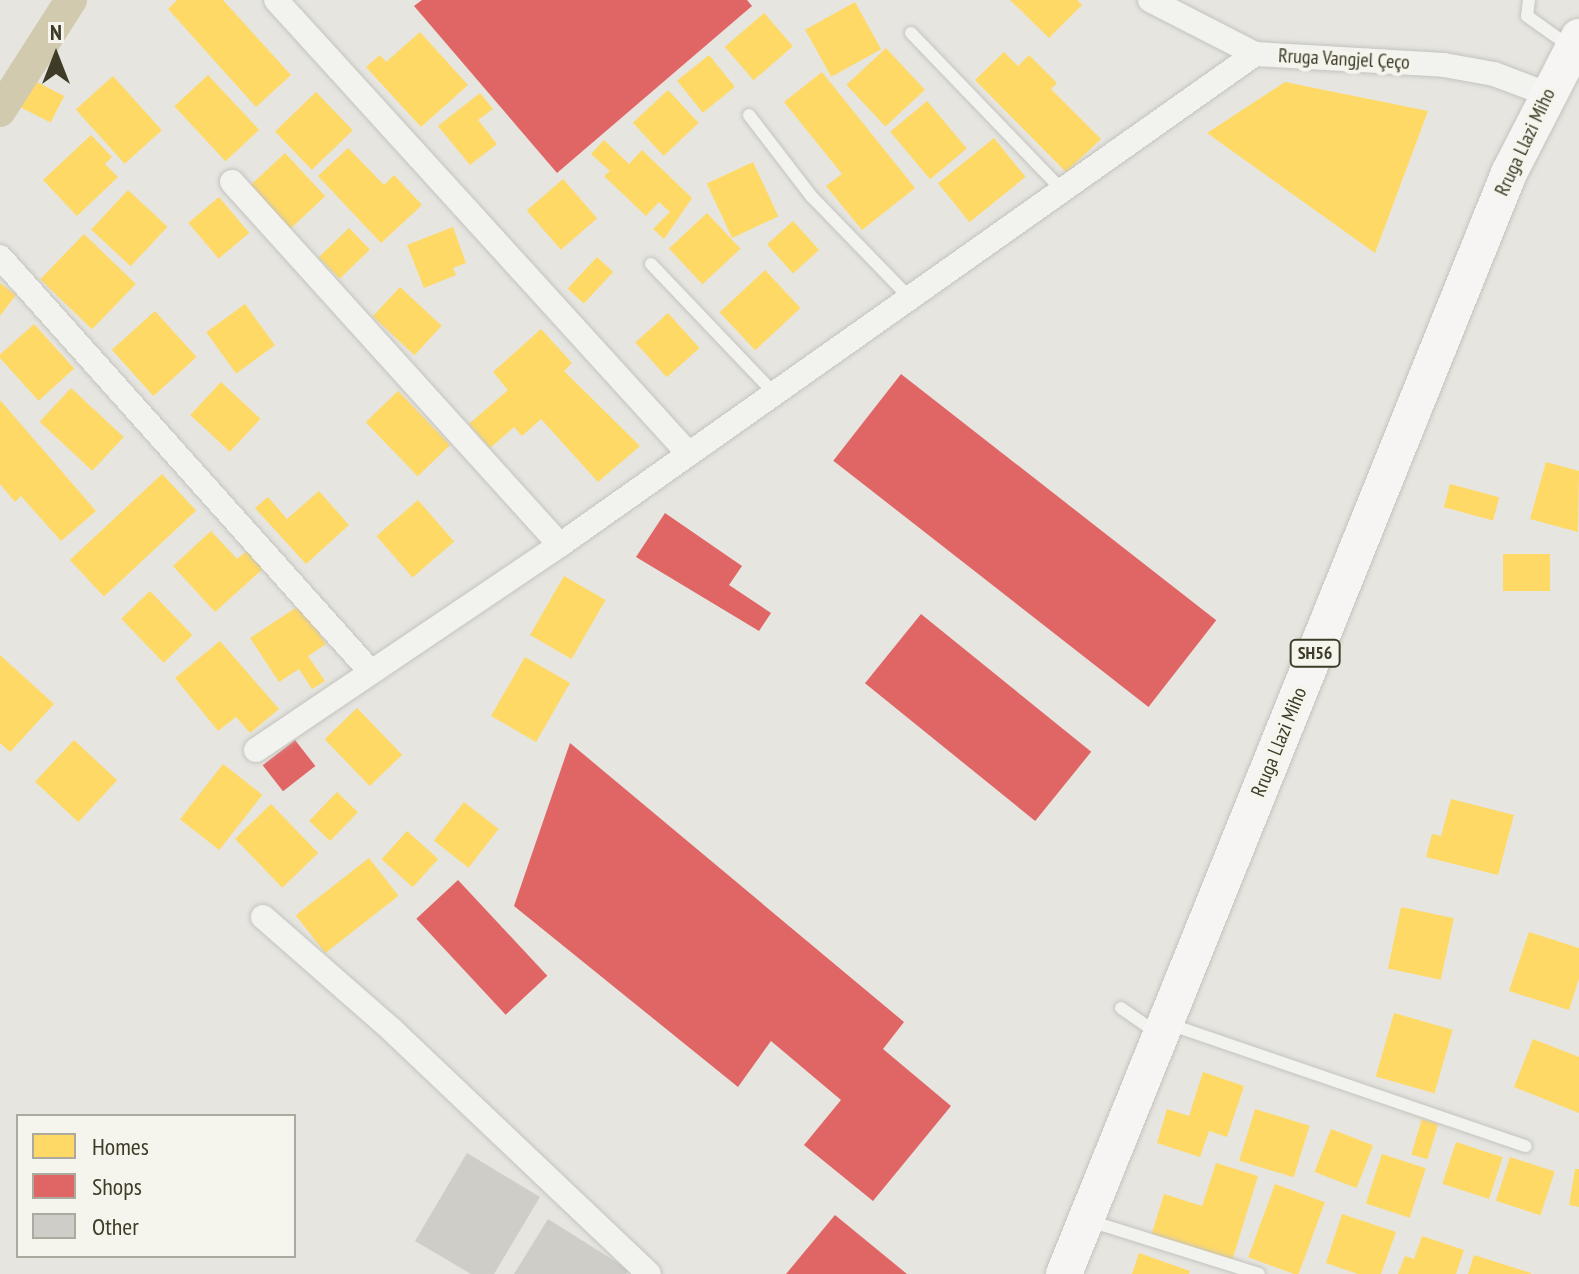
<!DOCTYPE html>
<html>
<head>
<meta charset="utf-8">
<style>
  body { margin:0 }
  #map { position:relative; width:1579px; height:1274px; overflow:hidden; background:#e6e5e0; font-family:"PT Sans Narrow",sans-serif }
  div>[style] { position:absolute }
  .homes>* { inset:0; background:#ffd966; transform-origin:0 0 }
  .shops>* { inset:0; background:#e06666; transform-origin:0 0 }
  .canal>* { height:32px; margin:-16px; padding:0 16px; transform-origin:16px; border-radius:16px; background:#d1caae }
  .building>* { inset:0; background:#cecdc8 }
  .roads { filter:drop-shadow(0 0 2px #c4c3be) drop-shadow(0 0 2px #c4c3be) }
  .lane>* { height:12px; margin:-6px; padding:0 6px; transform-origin:6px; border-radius:6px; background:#f2f2ef }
  .street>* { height:24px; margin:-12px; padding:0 12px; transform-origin:12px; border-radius:12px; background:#f2f2ef }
  .primary>* { height:36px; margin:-18px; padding:0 18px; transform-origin:18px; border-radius:18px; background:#f6f5f4 }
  span { translate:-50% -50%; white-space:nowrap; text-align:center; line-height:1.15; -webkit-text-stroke:8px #f5f4ed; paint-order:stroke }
  .shield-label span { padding:2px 6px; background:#f5f4ed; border:2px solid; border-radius:6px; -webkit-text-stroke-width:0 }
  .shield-label { font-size:18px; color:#3e3c27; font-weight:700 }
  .street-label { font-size:20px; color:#3e3c27 }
  .legend { position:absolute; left:16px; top:1114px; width:280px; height:144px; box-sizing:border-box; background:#f5f4ed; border:2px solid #acaa9e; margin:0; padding:10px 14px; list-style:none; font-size:24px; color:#3e3c27 }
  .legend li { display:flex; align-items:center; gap:16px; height:40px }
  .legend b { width:40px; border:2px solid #acaa9e }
  .north { position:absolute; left:16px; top:16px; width:80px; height:80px; -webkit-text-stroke:6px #f5f4ed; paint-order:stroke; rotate:0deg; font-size:22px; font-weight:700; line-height:32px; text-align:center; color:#3e3c27 }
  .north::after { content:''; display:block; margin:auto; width:28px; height:36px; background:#3e3c27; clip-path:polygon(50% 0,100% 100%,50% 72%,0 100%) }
</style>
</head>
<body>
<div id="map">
  <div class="homes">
    <div style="clip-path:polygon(177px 0,223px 0,291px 75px,256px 107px,168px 9px)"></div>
    <div style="clip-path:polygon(1010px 0,1077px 0,1082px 5px,1049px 38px)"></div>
    <div style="left:855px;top:2px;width:54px;height:57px;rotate:61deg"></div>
    <div style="left:764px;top:13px;width:44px;height:52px;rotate:49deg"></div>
    <div style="clip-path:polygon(420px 32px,468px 85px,421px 127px,366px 67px,380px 55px,386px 62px)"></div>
    <div style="left:886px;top:48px;width:57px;height:54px;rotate:47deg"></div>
    <div style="clip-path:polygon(1004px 52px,1018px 66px,1029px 55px,1057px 83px,1051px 89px,1101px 139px,1066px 172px,975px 80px)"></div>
    <div style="left:709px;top:55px;width:41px;height:41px;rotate:51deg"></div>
    <div style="clip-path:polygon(822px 72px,915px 188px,862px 230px,826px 186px,842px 174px,784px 102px)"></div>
    <div style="left:208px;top:75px;width:75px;height:46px;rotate:47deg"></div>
    <div style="left:113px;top:76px;width:73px;height:50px;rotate:48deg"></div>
    <div style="left:33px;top:80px;width:35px;height:30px;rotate:27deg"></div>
    <div style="clip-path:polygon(1285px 82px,1428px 111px,1375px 253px,1207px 133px)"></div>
    <div style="left:668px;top:90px;width:45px;height:48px;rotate:47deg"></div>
    <div style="left:316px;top:92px;width:53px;height:57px;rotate:46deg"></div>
    <div style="clip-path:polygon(480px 93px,493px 109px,478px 120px,497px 144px,470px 165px,438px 126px)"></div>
    <div style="left:927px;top:101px;width:62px;height:48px;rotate:50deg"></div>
    <div style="clip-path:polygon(91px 135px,112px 157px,105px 164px,118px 177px,77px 216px,43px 180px)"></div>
    <div style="left:994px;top:138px;width:50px;height:72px;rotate:51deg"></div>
    <div style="clip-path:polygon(604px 140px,629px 164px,642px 150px,692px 198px,664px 239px,653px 229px,670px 212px,659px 202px,646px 216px,604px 176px,610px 171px,591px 154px)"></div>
    <div style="clip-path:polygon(348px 148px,384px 185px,394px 175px,422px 205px,381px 243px,318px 176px)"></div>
    <div style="left:285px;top:153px;width:59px;height:50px;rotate:47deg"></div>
    <div style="left:753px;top:162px;width:60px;height:51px;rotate:65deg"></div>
    <div style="left:563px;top:179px;width:52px;height:48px;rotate:49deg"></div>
    <div style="left:128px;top:190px;width:54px;height:54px;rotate:43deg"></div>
    <div style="left:219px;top:197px;width:47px;height:40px;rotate:50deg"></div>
    <div style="left:707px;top:213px;width:49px;height:52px;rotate:47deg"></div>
    <div style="left:793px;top:221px;width:39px;height:35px;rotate:48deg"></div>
    <div style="clip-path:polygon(453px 227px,466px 263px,453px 268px,456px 275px,424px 288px,407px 245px)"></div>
    <div style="left:349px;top:228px;width:30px;height:42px;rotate:46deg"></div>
    <div style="left:84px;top:234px;width:72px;height:63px;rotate:44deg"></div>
    <div style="left:597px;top:257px;width:22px;height:43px;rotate:43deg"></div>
    <div style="left:765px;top:270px;width:52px;height:62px;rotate:47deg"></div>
    <div style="clip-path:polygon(0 283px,16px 295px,0 316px)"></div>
    <div style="left:400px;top:287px;width:57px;height:40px;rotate:43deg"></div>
    <div style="left:245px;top:304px;width:51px;height:48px;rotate:54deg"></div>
    <div style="left:155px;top:311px;width:62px;height:58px;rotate:48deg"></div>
    <div style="left:668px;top:313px;width:47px;height:44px;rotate:48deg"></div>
    <div style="left:34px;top:324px;width:60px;height:48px;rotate:48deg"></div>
    <div style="clip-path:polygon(541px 329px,572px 363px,564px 371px,640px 446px,598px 482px,541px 419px,522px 436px,514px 427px,490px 448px,469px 424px,508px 390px,493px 372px)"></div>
    <div style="left:221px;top:382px;width:54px;height:45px;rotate:43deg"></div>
    <div style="left:71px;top:388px;width:72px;height:46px;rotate:43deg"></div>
    <div style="left:398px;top:391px;width:75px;height:45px;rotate:46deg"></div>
    <div style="clip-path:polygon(0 400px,96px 511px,61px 541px,21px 496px,15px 502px,0 484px)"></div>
    <div style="clip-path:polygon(1546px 462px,1579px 471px,1578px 532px,1530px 519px)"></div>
    <div style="left:162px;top:474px;width:50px;height:126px;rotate:47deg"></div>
    <div style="left:1450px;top:484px;width:51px;height:24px;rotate:15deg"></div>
    <div style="clip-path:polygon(319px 491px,349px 525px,306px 564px,255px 508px,268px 497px,287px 519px)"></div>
    <div style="left:418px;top:500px;width:55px;height:55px;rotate:49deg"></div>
    <div style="clip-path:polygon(211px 531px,237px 559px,249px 549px,265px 567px,215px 612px,173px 566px)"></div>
    <div style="left:1503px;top:554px;width:47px;height:37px"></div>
    <div style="left:564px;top:576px;width:48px;height:68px;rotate:30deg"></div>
    <div style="left:150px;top:591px;width:61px;height:40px;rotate:46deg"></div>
    <div style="clip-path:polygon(300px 605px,326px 644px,308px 656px,325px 681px,312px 689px,299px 669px,279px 682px,250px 638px)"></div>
    <div style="clip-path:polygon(220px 641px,279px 709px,250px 733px,236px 717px,218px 731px,175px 678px)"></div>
    <div style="clip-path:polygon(0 655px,54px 704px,10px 752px,0 743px)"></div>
    <div style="left:525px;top:657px;width:52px;height:68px;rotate:30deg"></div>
    <div style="left:357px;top:708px;width:65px;height:45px;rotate:46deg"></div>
    <div style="left:74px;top:740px;width:59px;height:57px;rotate:43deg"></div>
    <div style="left:223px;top:764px;width:50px;height:70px;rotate:38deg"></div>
    <div style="left:337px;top:792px;width:29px;height:40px;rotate:44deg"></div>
    <div style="clip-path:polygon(1451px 799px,1514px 815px,1498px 875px,1426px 857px,1432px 834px,1441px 836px)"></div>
    <div style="left:464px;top:802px;width:44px;height:49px;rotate:38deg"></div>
    <div style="left:271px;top:804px;width:68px;height:50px;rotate:46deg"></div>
    <div style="left:407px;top:831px;width:42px;height:38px;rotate:42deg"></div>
    <div style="left:369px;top:858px;width:48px;height:93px;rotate:52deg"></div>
    <div style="left:1401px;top:907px;width:54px;height:63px;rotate:12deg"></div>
    <div style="clip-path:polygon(1529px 932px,1579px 948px,1579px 979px,1569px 1010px,1509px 991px)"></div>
    <div style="left:1394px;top:1013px;width:61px;height:66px;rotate:16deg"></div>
    <div style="clip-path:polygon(1533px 1039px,1579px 1057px,1579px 1113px,1514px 1087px)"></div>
    <div style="clip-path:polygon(1203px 1072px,1244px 1086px,1227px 1137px,1209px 1131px,1200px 1157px,1157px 1143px,1167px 1109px,1189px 1116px)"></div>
    <div style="left:1255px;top:1109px;width:57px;height:54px;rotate:17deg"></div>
    <div style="left:1422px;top:1119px;width:17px;height:37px;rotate:17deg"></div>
    <div style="left:1331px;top:1129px;width:45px;height:46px;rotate:21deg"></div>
    <div style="left:1456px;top:1142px;width:49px;height:44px;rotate:18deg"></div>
    <div style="left:1382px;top:1154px;width:46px;height:52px;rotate:18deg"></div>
    <div style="left:1510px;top:1157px;width:47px;height:46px;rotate:18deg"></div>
    <div style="clip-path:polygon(1216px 1163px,1258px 1176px,1232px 1261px,1151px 1236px,1164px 1194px,1202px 1206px)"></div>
    <div style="clip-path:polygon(1575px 1169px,1579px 1169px,1579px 1207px,1569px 1205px)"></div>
    <div style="left:1275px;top:1184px;width:53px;height:78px;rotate:20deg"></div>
    <div style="clip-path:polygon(1342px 1214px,1396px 1232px,1381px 1274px,1358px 1274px,1326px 1263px)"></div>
    <div style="clip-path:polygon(1422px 1236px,1464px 1250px,1456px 1274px,1398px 1274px,1405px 1256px,1414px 1259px)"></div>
    <div style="clip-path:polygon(1139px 1253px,1190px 1271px,1189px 1274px,1132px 1274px)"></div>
    <div style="clip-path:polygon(1474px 1255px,1531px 1273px,1531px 1274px,1468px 1274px)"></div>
  </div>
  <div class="shops">
    <div style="clip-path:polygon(422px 0,747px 0,752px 6px,557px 173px,414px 6px)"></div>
    <div style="left:901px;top:374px;width:400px;height:110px;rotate:38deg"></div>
    <div style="clip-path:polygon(665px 513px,742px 566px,729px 585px,771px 613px,759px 631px,636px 557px)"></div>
    <div style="left:921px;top:614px;width:219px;height:89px;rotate:39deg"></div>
    <div style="left:295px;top:740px;width:33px;height:41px;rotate:52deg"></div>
    <div style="clip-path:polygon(570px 743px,904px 1022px,883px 1049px,951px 1106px,873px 1201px,804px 1145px,841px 1100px,771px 1041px,738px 1087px,514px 906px)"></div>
    <div style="left:458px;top:880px;width:131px;height:57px;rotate:47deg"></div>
    <div style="clip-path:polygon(835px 1215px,907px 1274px,786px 1274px)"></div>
  </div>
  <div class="canal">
    <div style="left:0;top:111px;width:132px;rotate:-57.4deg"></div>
  </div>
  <div class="building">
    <div style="clip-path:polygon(467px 1153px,540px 1197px,494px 1274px,471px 1274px,415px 1241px)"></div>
    <div style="clip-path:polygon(548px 1219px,629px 1270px,626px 1274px,514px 1274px)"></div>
  </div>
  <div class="roads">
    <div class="lane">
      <div style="left:1529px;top:0;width:16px;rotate:97deg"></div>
      <div style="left:1527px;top:16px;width:52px;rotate:35.5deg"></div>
      <div style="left:911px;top:33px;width:219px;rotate:46.1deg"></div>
      <div style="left:749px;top:115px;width:103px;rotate:52.5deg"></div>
      <div style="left:812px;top:197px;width:142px;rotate:45.9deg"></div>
      <div style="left:651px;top:264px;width:180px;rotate:46.4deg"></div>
      <div style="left:1121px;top:1008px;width:44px;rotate:34.8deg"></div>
      <div style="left:1169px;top:1024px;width:377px;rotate:18.9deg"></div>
      <div style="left:1090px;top:1221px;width:177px;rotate:17.4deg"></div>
    </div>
    <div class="street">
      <div style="left:276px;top:0;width:612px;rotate:47.71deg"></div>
      <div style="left:1150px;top:0;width:118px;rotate:27.2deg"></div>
      <div style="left:1255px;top:54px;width:189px;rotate:3.3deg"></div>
      <div style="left:1444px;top:65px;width:51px;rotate:10.2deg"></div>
      <div style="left:1494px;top:74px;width:57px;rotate:20.7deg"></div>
      <div style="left:232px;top:182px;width:489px;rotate:47.9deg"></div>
      <div style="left:0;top:257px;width:555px;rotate:48.21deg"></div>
      <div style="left:256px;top:750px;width:367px;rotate:-34deg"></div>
      <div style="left:560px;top:545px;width:851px;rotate:-35.24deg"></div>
      <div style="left:263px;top:917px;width:171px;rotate:41.2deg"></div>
      <div style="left:392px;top:1030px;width:354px;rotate:43.5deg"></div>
    </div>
    <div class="primary">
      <div style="left:1064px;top:1274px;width:1188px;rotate:-67.99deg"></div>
      <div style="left:1509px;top:173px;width:153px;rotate:-62.8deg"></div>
    </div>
  </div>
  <div class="shield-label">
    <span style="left:1315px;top:653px">SH56</span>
  </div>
  <div class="street-label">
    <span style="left:1344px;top:59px;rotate:3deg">Rruga Vangjel Çeço</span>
    <span style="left:1525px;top:142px;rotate:-65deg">Rruga Llazi Miho</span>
    <span style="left:1279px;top:742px;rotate:-68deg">Rruga Llazi Miho</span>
  </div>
  <ul class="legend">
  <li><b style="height:22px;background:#ffd966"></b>Homes</li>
  <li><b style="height:22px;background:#e06666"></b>Shops</li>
  <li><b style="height:22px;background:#cecdc8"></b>Other</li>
  </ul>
  <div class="north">N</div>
</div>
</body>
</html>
